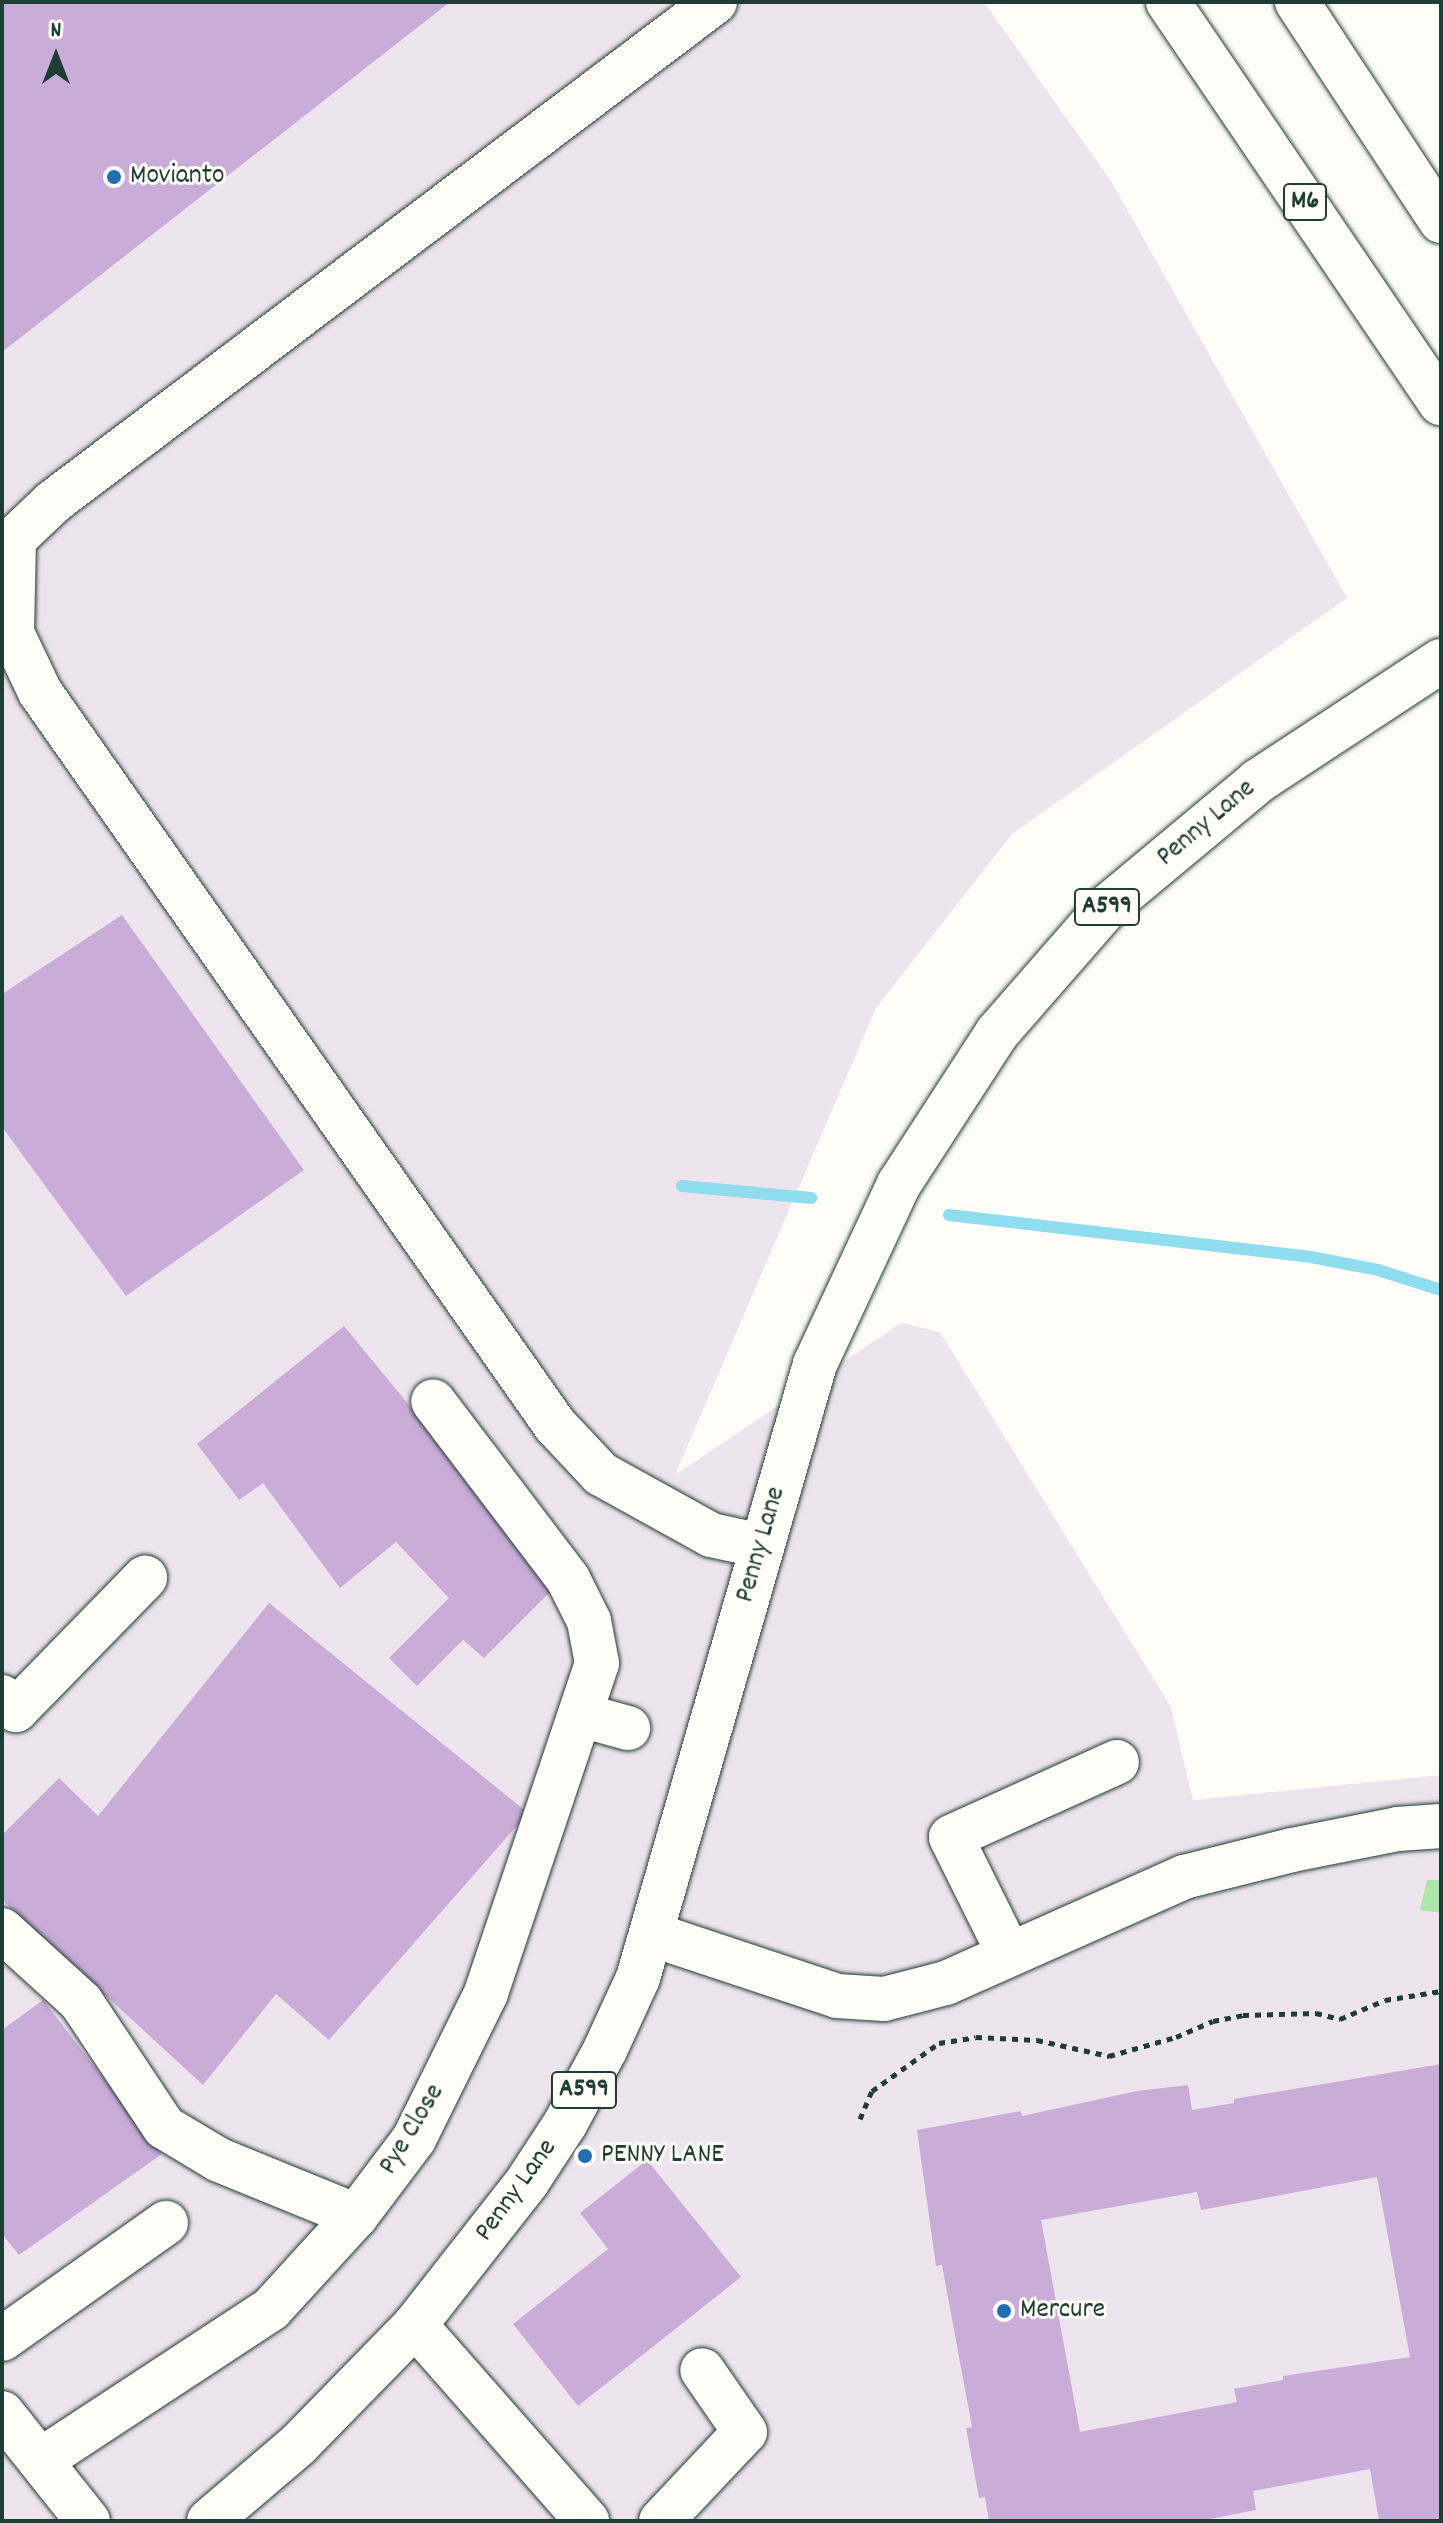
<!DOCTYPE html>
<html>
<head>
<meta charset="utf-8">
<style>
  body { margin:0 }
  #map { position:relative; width:1443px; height:2523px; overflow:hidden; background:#fdfcf7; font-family:Dekko,sans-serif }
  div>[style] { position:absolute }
  .built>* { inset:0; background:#eee4ee }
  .green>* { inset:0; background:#aee6a9 }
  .stream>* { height:12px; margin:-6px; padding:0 6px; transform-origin:6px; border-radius:6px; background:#8fddee }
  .building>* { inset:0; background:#caacd9 }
  .path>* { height:5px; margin-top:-2.5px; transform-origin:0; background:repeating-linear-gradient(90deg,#1f3d34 0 6px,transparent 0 12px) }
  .roads { filter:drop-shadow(0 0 2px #1f3d34) drop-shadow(0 0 2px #1f3d34) }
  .minor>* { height:44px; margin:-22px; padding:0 22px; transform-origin:22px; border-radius:22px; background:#fdfcf7 }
  .major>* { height:44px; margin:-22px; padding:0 22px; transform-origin:22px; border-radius:22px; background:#fdfcf7 }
  .highway>* { height:44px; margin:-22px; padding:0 22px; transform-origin:22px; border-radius:22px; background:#fdfcf7 }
  .dots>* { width:22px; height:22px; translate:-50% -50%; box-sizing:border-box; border:4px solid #fdfcf7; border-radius:50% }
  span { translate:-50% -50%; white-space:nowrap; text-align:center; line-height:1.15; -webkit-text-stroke:6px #fdfcf7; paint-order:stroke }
  .shield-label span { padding:2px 6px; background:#fdfcf7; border:2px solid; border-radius:6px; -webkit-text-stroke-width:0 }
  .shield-label { font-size:26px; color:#1f3d34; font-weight:700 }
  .poi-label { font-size:28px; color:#1f3d34 }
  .left { translate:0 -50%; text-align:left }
  .street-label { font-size:28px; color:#1f3d34 }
  .frame { position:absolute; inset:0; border:4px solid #1f3d34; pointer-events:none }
  .north { position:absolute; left:16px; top:16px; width:80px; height:80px; -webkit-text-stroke:6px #fdfcf7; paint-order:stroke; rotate:0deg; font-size:22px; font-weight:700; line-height:32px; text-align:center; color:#1f3d34 }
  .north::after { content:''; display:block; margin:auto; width:28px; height:36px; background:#1f3d34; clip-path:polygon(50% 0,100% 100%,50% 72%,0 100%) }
</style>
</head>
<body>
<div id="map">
  <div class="built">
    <div style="clip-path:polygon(2px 2px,984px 2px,1111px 181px,1347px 598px,1012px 834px,876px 1008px,675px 1475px,901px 1323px,940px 1332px,1171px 1707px,1193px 1800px,1441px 1775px,1441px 2521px,2px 2521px)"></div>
  </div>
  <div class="green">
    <div style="clip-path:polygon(1427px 1880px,1441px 1880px,1441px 1913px,1420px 1910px)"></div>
  </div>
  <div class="stream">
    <div style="left:682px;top:1186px;width:130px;rotate:5.3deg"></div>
    <div style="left:949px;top:1215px;width:364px;rotate:6.6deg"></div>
    <div style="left:1311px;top:1257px;width:68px;rotate:11deg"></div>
    <div style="left:1378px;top:1270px;width:66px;rotate:17.6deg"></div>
  </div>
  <div class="building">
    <div style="clip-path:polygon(2px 2px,450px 2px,2px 352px)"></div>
    <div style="clip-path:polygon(122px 915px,304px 1170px,126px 1296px,2px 1127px,2px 994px)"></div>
    <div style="clip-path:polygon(344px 1326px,557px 1585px,484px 1658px,463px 1640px,417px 1686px,389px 1658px,449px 1598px,396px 1542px,340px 1588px,263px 1483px,239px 1500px,197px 1444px)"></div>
    <div style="clip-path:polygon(269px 1603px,528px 1813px,329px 2040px,276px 1994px,203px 2085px,2px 1900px,2px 1835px,59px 1778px,98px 1816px)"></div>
    <div style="clip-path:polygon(43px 2000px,162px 2154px,19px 2255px,2px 2234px,2px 2030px)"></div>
    <div style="clip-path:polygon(evenodd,1441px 2064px,1441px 2521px,1379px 2521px,1370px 2469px,1253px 2491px,1256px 2510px,1200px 2521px,989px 2521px,985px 2497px,979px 2498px,966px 2428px,972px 2427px,942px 2265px,936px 2266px,917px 2130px,1021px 2111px,1022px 2116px,1137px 2091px,1188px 2085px,1192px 2110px,1234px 2103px,1234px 2099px,1441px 2064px,1377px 2177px,1410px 2357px,1283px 2376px,1283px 2380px,1234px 2389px,1237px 2402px,1080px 2432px,1041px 2220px,1197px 2192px,1201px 2210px,1377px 2177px)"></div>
    <div style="clip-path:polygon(647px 2160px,741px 2277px,578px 2406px,513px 2324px,608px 2249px,580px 2213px)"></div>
  </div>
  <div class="path">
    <div style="left:860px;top:2119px;width:30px;rotate:-67deg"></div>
    <div style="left:872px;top:2091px;width:82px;rotate:-35.6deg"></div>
    <div style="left:939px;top:2043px;width:37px;rotate:-9deg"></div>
    <div style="left:976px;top:2037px;width:61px;rotate:2.8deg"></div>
    <div style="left:1037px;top:2040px;width:74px;rotate:12.5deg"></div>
    <div style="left:1109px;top:2056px;width:70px;rotate:-15.8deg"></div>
    <div style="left:1176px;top:2037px;width:40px;rotate:-23.4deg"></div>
    <div style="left:1213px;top:2021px;width:31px;rotate:-11deg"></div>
    <div style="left:1243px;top:2015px;width:73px;rotate:-1.6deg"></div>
    <div style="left:1316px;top:2013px;width:25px;rotate:14deg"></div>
    <div style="left:1340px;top:2019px;width:49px;rotate:-22.9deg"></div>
    <div style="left:1385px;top:2000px;width:57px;rotate:-9.1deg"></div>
  </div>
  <div class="roads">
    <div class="minor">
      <div style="left:715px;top:2px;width:830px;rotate:142.94deg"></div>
      <div style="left:53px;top:502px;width:54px;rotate:136.5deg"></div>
      <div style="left:14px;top:539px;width:94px;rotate:91.2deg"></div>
      <div style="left:12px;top:633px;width:65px;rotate:64.6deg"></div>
      <div style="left:40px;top:692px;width:896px;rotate:54.91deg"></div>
      <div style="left:555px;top:1425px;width:67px;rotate:46.8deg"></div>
      <div style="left:601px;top:1474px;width:126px;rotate:29deg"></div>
      <div style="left:711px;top:1535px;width:52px;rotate:12.2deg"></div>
      <div style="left:2px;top:1697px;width:19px;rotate:43deg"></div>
      <div style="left:16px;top:1710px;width:185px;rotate:-45.7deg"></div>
      <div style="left:581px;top:1715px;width:49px;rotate:15.5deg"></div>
      <div style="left:2px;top:1930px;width:107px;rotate:42.3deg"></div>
      <div style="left:81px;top:2002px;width:150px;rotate:56.4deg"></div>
      <div style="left:164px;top:2127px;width:64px;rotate:31deg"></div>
      <div style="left:219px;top:2160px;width:148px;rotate:22.2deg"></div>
      <div style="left:651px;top:1934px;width:196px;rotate:18.4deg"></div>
      <div style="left:837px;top:1996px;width:47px;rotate:3.7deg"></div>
      <div style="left:884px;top:1999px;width:64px;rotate:-14.5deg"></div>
      <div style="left:946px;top:1983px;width:261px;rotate:-24deg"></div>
      <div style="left:1184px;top:1877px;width:111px;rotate:-14deg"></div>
      <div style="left:1292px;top:1850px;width:108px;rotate:-11.2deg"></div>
      <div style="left:1398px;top:1829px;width:43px;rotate:-4deg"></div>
      <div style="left:1008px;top:1952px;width:128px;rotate:-116.4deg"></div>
      <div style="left:951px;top:1837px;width:182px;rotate:-24.3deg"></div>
      <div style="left:415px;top:2325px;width:261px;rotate:48.7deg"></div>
      <div style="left:2px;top:2339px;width:201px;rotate:-35.3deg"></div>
      <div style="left:2px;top:2413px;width:138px;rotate:51.5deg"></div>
      <div style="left:41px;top:2460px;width:275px;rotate:-33.3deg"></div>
      <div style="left:271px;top:2309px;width:126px;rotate:-47.6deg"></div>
      <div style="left:356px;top:2216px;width:96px;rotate:-53deg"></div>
      <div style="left:414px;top:2139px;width:163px;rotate:-63.7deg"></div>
      <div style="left:486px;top:1993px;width:348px;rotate:-71.4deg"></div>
      <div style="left:597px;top:1663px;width:43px;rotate:-100.8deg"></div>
      <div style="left:589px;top:1621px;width:47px;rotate:-116.6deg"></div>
      <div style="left:568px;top:1579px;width:223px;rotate:-127.2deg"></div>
      <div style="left:661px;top:2521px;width:122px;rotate:-46.7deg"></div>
      <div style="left:745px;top:2432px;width:75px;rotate:-124.7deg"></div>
    </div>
    <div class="major">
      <div style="left:209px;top:2521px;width:117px;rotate:-40.5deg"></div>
      <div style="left:298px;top:2445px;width:168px;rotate:-45.7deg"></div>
      <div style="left:415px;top:2325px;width:182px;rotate:-51.9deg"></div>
      <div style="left:527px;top:2182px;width:69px;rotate:-56.8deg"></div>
      <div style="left:565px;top:2124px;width:84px;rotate:-61.6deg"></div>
      <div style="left:605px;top:2050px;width:79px;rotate:-65.4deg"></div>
      <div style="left:638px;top:1978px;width:639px;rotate:-73.92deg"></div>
      <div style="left:815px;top:1364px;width:199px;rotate:-65deg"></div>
      <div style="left:899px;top:1184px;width:180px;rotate:-57deg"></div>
      <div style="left:997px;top:1033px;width:167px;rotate:-48.9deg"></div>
      <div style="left:1107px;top:907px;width:197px;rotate:-39.8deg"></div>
      <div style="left:1258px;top:781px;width:219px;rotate:-33.3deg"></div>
    </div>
    <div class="highway">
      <div style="left:1168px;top:2px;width:485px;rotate:55.8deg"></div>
      <div style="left:1297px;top:2px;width:262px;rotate:56.7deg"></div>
    </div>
  </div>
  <div class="dots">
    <div style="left:114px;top:177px;background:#1f6fb2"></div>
    <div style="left:585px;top:2156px;background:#1f6fb2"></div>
    <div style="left:1004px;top:2311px;background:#1f6fb2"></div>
  </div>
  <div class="shield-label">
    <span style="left:1305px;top:202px">M6</span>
    <span style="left:1107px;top:907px">A599</span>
    <span style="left:584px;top:2090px">A599</span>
  </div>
  <div class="poi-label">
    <span class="left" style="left:130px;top:177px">Movianto</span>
    <span class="left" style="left:601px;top:2156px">PENNY LANE</span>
    <span class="left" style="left:1020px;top:2311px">Mercure</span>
  </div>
  <div class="street-label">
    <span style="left:1207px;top:824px;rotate:-40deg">Penny Lane</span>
    <span style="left:762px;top:1545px;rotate:-74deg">Penny Lane</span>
    <span style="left:413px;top:2130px;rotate:-59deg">Pye Close</span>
    <span style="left:517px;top:2191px;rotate:-54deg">Penny Lane</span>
  </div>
  <div class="frame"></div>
  <div class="north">N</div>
</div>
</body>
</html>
